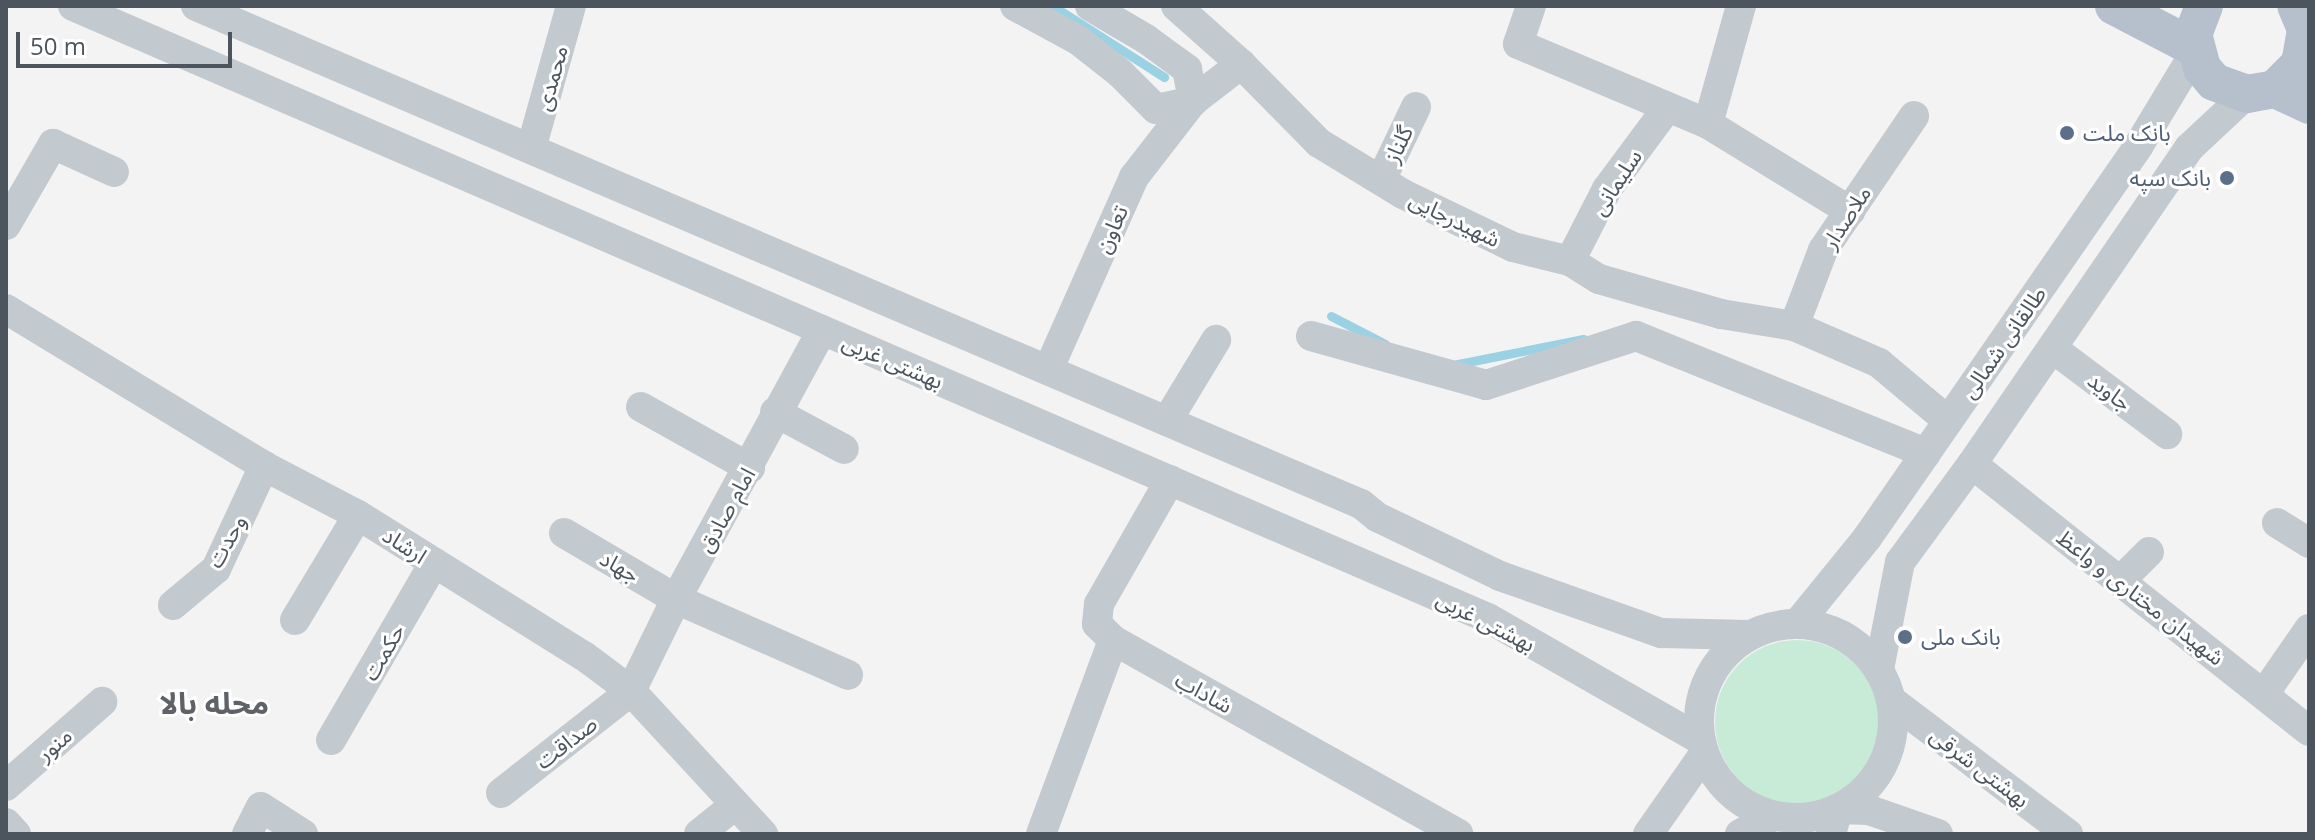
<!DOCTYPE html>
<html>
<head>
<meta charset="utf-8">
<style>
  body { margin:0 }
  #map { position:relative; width:2315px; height:840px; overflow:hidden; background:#f4f3f3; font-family:"Open Sans","Noto Sans Arabic",sans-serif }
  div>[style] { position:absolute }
  .green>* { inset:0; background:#c7ebd7 }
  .round { border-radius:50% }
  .stream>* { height:9px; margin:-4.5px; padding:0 4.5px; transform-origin:4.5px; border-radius:4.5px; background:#9ad1e3 }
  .minor>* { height:30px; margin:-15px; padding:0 15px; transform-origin:15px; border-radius:15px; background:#c2c9cf }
  .minor>.ring { margin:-15px; padding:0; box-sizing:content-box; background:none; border:30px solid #c2c9cf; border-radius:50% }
  .major>* { height:38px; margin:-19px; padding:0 19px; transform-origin:19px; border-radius:19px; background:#b6c0cd }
  .dots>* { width:22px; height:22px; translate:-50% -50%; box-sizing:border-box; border:4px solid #fff; border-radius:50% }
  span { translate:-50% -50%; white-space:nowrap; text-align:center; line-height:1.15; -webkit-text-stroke:6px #fff; paint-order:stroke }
  .street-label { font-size:22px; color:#4c555e }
  .service-label { font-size:22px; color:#4e5e75 }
  .left { translate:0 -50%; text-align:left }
  .right { translate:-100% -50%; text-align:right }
  .district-label { font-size:30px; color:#5f6266; font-weight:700 }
  .frame { position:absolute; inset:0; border:8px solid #4c555e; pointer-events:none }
  .scale { position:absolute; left:16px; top:32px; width:216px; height:36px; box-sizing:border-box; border:4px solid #4c555e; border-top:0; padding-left:10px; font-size:24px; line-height:28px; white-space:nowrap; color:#4c555e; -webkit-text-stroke:6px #fff; paint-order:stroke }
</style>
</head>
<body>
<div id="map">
  <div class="green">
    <div class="round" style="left:1715px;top:640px;width:164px;height:164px"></div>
  </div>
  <div class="stream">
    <div style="left:1053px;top:6px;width:132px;rotate:32.6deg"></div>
    <div style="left:1331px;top:316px;width:61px;rotate:27.4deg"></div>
    <div style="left:1453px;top:365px;width:133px;rotate:-11.3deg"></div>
  </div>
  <div class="minor">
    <div style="left:73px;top:6px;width:1542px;rotate:23.39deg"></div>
    <div style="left:1488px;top:618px;width:245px;rotate:29.8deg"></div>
    <div style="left:196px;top:6px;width:1267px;rotate:23.15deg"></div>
    <div style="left:1361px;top:504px;width:21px;rotate:39deg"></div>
    <div style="left:1377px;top:517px;width:136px;rotate:25.6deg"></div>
    <div style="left:1500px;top:576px;width:171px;rotate:19.5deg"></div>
    <div style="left:1661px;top:633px;width:89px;rotate:1.3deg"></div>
    <div style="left:1015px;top:6px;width:72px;rotate:28.4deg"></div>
    <div style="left:1078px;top:40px;width:53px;rotate:38.2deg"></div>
    <div style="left:1120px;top:73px;width:51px;rotate:45deg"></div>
    <div style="left:1156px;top:109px;width:38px;rotate:-12deg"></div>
    <div style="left:1193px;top:101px;width:61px;rotate:-37.6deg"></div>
    <div style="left:1241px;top:64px;width:111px;rotate:45.4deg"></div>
    <div style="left:1319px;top:143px;width:98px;rotate:31.3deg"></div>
    <div style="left:1403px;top:194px;width:122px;rotate:25.7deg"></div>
    <div style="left:1513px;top:247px;width:59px;rotate:13.8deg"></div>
    <div style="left:1570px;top:261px;width:34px;rotate:32deg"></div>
    <div style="left:1599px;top:279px;width:127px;rotate:16deg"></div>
    <div style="left:1721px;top:314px;width:74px;rotate:9.3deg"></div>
    <div style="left:1794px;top:326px;width:93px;rotate:23.5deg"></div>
    <div style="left:1879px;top:363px;width:90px;rotate:40deg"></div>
    <div style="left:1090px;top:6px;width:65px;rotate:30.5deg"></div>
    <div style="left:1146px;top:39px;width:51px;rotate:36.2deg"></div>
    <div style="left:1187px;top:69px;width:33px;rotate:79deg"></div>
    <div style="left:1176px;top:6px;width:87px;rotate:41.7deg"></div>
    <div style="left:1531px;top:6px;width:40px;rotate:108.9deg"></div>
    <div style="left:1518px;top:44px;width:206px;rotate:22.8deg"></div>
    <div style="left:1708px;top:124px;width:167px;rotate:31.5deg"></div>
    <div style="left:1708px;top:124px;width:123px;rotate:-74.4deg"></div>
    <div style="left:531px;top:149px;width:148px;rotate:-74.4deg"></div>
    <div style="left:1381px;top:180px;width:81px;rotate:-64.4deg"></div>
    <div style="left:6px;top:225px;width:94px;rotate:-59.9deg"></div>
    <div style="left:53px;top:144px;width:67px;rotate:24.7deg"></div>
    <div style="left:1570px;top:261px;width:81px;rotate:-62.8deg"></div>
    <div style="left:1607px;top:189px;width:102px;rotate:-53.4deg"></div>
    <div style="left:6px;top:309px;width:302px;rotate:31.3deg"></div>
    <div style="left:264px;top:466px;width:106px;rotate:27.5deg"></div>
    <div style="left:358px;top:515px;width:266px;rotate:32deg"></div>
    <div style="left:584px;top:656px;width:59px;rotate:36.7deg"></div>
    <div style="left:631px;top:691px;width:195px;rotate:47.3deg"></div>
    <div style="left:1794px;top:326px;width:81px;rotate:-69.1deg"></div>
    <div style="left:1823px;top:250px;width:162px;rotate:-55.8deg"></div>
    <div style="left:1311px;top:336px;width:182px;rotate:15.6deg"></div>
    <div style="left:1486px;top:385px;width:158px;rotate:-18.1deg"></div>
    <div style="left:1636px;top:336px;width:313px;rotate:22deg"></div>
    <div style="left:2052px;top:348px;width:144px;rotate:36.8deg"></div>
    <div style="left:1049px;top:368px;width:209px;rotate:-66deg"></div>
    <div style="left:1134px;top:177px;width:96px;rotate:-52.2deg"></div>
    <div style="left:641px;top:407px;width:125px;rotate:29.2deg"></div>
    <div style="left:775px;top:412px;width:78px;rotate:28.2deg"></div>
    <div style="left:1167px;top:421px;width:95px;rotate:-58.8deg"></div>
    <div style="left:1972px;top:464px;width:430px;rotate:38.4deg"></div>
    <div style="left:1170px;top:480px;width:143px;rotate:119.8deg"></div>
    <div style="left:1099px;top:604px;width:20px;rotate:96deg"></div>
    <div style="left:1097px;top:624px;width:23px;rotate:45deg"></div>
    <div style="left:1113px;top:640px;width:396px;rotate:29.3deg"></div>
    <div style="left:2277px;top:523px;width:38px;rotate:32deg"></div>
    <div style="left:564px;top:533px;width:130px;rotate:30.5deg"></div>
    <div style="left:676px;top:599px;width:188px;rotate:23.8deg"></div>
    <div style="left:2120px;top:581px;width:41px;rotate:-45deg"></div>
    <div style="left:173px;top:605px;width:56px;rotate:-39.9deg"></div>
    <div style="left:216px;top:569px;width:114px;rotate:-65deg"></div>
    <div style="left:295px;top:620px;width:122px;rotate:-59deg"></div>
    <div style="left:1798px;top:623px;width:109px;rotate:-50.9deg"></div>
    <div style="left:1867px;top:538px;width:103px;rotate:-55.2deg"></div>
    <div style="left:1926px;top:453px;width:374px;rotate:-55.3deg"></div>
    <div style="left:2139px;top:145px;width:109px;rotate:-58.9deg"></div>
    <div class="ring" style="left:1699px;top:624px;width:164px;height:164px"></div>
    <div style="left:1879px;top:669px;width:109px;rotate:-78.9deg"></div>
    <div style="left:1900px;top:562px;width:122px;rotate:-53.7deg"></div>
    <div style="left:1972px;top:464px;width:383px;rotate:-55.5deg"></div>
    <div style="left:2189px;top:148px;width:79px;rotate:-43deg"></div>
    <div style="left:2264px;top:694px;width:79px;rotate:-55.3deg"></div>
    <div style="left:1892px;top:701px;width:221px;rotate:37.1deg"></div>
    <div style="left:331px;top:740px;width:205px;rotate:-59.8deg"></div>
    <div style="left:6px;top:786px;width:128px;rotate:-41.2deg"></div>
    <div style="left:501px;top:793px;width:165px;rotate:-38.1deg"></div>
    <div style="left:631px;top:691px;width:102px;rotate:-63.9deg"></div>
    <div style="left:676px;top:599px;width:306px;rotate:-61.5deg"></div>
    <div style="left:6px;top:823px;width:15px;rotate:48deg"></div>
    <div style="left:247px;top:834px;width:30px;rotate:-63deg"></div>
    <div style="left:261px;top:807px;width:50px;rotate:32.7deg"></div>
    <div style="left:699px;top:834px;width:46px;rotate:-38.9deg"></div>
    <div style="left:1041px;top:834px;width:207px;rotate:-69.6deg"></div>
    <div style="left:1648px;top:834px;width:98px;rotate:-55deg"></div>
    <div style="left:1740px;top:834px;width:38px;rotate:-28deg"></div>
    <div style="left:1831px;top:834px;width:26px;rotate:-74deg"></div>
    <div style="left:1838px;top:809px;width:31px;rotate:2deg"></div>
    <div style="left:1869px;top:810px;width:73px;rotate:19.2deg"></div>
  </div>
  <div class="major">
    <div style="left:2114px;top:6px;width:91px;rotate:27.4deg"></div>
    <div style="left:2204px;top:6px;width:30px;rotate:111deg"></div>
    <div style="left:2193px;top:34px;width:35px;rotate:75deg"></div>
    <div style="left:2202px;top:68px;width:18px;rotate:49deg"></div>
    <div style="left:2214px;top:82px;width:35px;rotate:20deg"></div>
    <div style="left:2247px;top:94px;width:28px;rotate:-10deg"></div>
    <div style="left:2275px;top:89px;width:35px;rotate:-45deg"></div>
    <div style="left:2300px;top:64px;width:36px;rotate:-80deg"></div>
    <div style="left:2306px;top:29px;width:25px;rotate:-113deg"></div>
    <div style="left:2275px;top:89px;width:38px;rotate:25deg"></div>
  </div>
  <div class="dots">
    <div style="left:2067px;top:133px;background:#5c6f8a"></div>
    <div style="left:2227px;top:178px;background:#5c6f8a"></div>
    <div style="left:1905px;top:637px;background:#5c6f8a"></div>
  </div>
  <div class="street-label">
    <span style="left:551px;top:78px;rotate:-74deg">محمدی</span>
    <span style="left:1398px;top:144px;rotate:-65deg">گلناز</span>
    <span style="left:1616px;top:182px;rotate:-57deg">سلیمانی</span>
    <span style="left:1846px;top:217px;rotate:-57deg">ملاصدار</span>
    <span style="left:1455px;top:219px;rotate:26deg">شهیدرجایی</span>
    <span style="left:1111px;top:229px;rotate:-66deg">تعاون</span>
    <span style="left:2003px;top:342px;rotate:-55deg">طالقانی شمالی</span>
    <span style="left:893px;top:361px;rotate:23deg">بهشتی غربی</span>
    <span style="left:2110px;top:391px;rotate:37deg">جاوید</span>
    <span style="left:726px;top:510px;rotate:-61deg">امام صادق</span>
    <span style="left:226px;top:541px;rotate:-61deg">وحدت</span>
    <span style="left:405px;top:545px;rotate:33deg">ارشاد</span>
    <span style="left:620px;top:566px;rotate:30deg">جهاد</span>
    <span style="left:2141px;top:597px;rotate:38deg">شهیدان مختاری و واعظ</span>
    <span style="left:1486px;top:621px;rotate:27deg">بهشتی غربی</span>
    <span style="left:383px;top:652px;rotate:-60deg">حکمت</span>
    <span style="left:1204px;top:692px;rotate:29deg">شاداب</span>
    <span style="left:566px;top:742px;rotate:-38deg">صداقت</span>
    <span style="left:54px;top:744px;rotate:-41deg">منور</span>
    <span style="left:1980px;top:767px;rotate:37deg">بهشتی شرقی</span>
  </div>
  <div class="service-label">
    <span class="left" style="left:2083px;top:133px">بانک ملت</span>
    <span class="right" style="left:2211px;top:178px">بانک سپه</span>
    <span class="left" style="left:1921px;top:637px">بانک ملی</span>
  </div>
  <div class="district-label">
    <span style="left:214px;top:703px">محله بالا</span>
  </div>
  <div class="frame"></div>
  <div class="scale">50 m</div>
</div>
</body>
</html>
